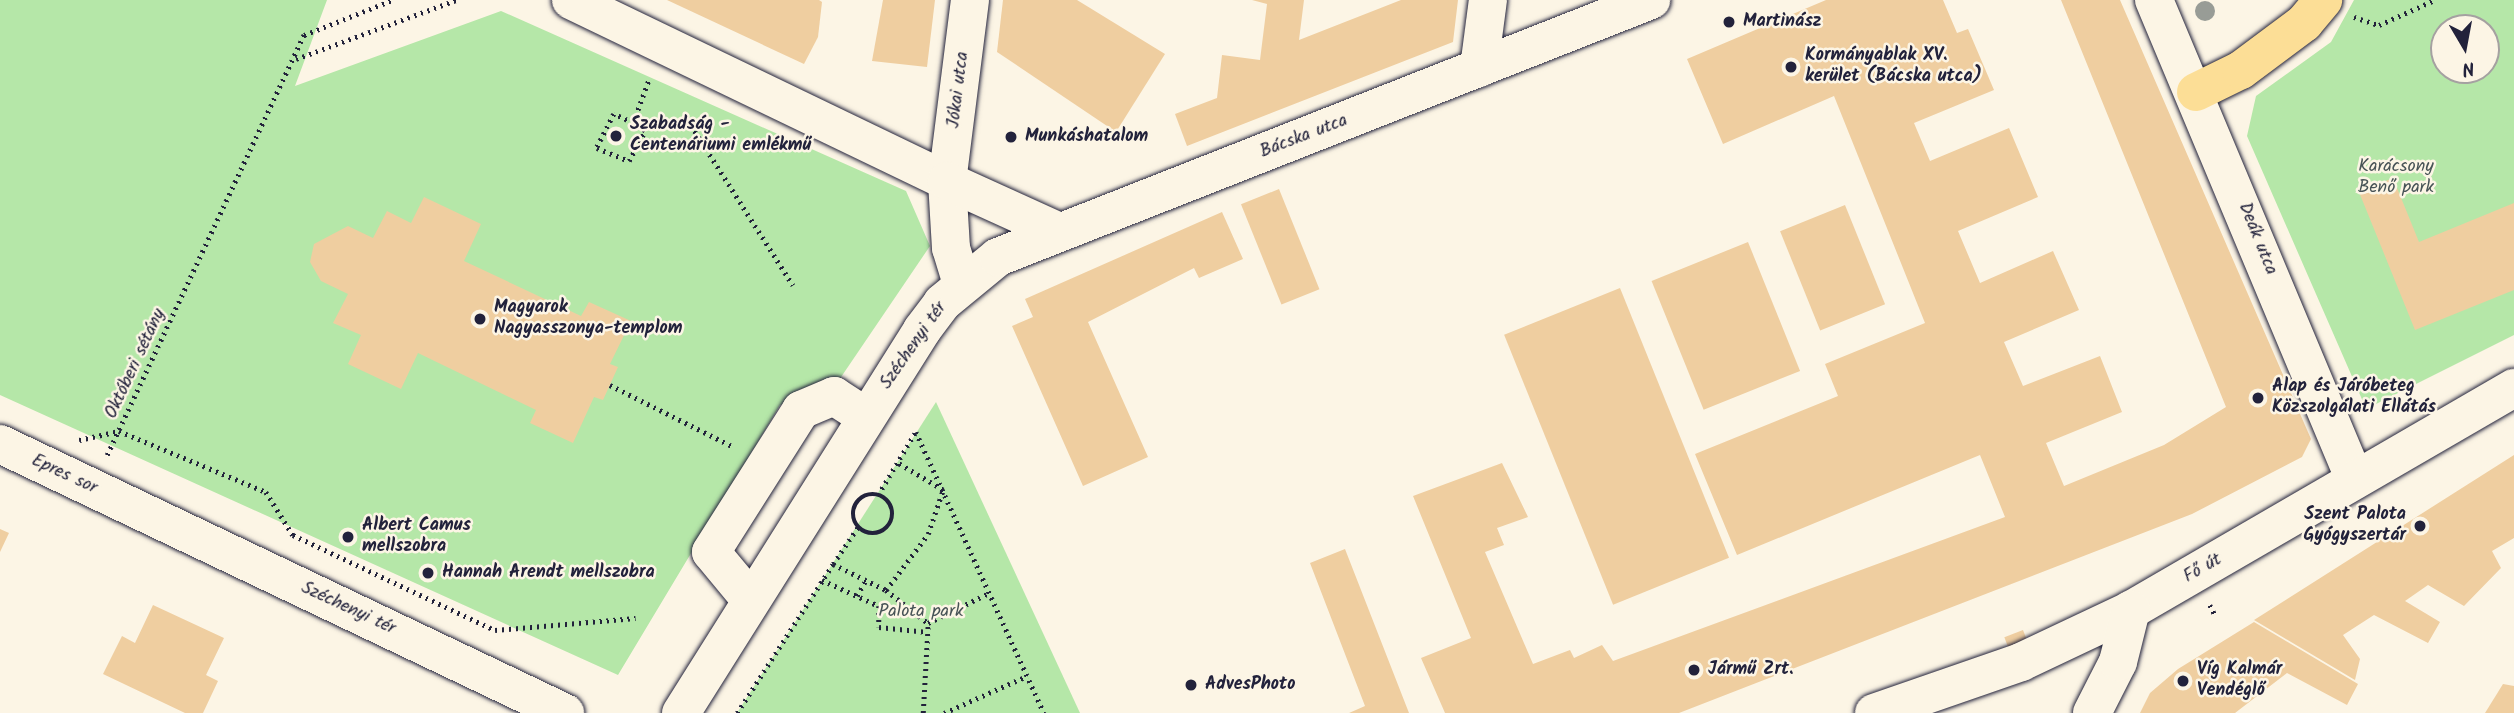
<!DOCTYPE html>
<html>
<head>
<meta charset="utf-8">
<style>
  body { margin:0 }
  #map { position:relative; width:2514px; height:713px; overflow:hidden; background:#fcf5e5; font-family:Kalam,sans-serif }
  div>[style] { position:absolute }
  .green>* { inset:0; background:#b5e7a8 }
  .building>* { inset:0; background:#efcea0; transform-origin:0 0 }
  .path>* { height:4.5px; margin-top:-2.25px; transform-origin:0; background:repeating-linear-gradient(90deg,#22223b 0 2px,transparent 0 7px) }
  .path>.ring { margin:-2.25px; padding:0; box-sizing:content-box; background:none; border:4.5px solid #22223b; border-radius:50% }
  .roads { filter:drop-shadow(0 0 2px #22223b) drop-shadow(0 0 2px #22223b) }
  .minor>* { height:38px; margin:-19px; padding:0 19px; transform-origin:19px; border-radius:19px; background:#fcf5e5 }
  .major>* { height:38px; margin:-19px; padding:0 19px; transform-origin:19px; border-radius:19px; background:#fcde96 }
  .trees>* { width:20px; height:20px; margin:-10px; border-radius:50%; background:#989c96 }
  .dots>* { width:19px; height:19px; translate:-50% -50%; box-sizing:border-box; border:4px solid #fcf5e5; border-radius:50% }
  span { translate:-50% -50%; white-space:nowrap; text-align:center; line-height:1.15; -webkit-text-stroke:5px #fcf5e5; paint-order:stroke }
  .poi-label { font-size:18px; color:#22223b; font-weight:700 }
  .left { translate:0 -50%; text-align:left }
  .right { translate:-100% -50%; text-align:right }
  .street-label { font-size:18px; color:#22223b }
  .park-label { font-size:18px; color:#475356 }
  .north { position:absolute; left:2430px; top:14px; width:70px; height:70px; box-sizing:border-box; background:#fcf5e5; border:2px solid #a5a1a1; border-radius:50%; rotate:170deg; font-size:19px; font-weight:700; line-height:28px; text-align:center; color:#22223b }
  .north::after { content:''; display:block; margin:auto; width:24px; height:32px; background:#22223b; clip-path:polygon(50% 0,100% 100%,50% 72%,0 100%) }
</style>
</head>
<body>
<div id="map">
  <div class="green">
    <div style="clip-path:polygon(0 0,327px 0,295px 86px,501px 11px,906px 191px,930px 246px,835px 386px,780px 405px,618px 675px,0 395px)"></div>
    <div style="clip-path:polygon(evenodd,2354px 0,2514px 0,2514px 335px,2374px 405px,2364px 404px,2247px 136px,2256px 96px,2331px 42px,2354px 0,2444px 28px,2486px 28px,2486px 70px,2444px 70px,2444px 28px)"></div>
    <div style="clip-path:polygon(936px 402px,1080px 713px,737px 713px)"></div>
  </div>
  <div class="building">
    <div style="clip-path:polygon(667px 0,819px 0,822px 2px,818px 37px,804px 64px)"></div>
    <div style="clip-path:polygon(883px 0,935px 0,927px 67px,872px 61px)"></div>
    <div style="clip-path:polygon(1003px 0,1077px 0,1165px 54px,1116px 132px,997px 52px)"></div>
    <div style="clip-path:polygon(1252px 0,1304px 0,1299px 40px,1401px 0,1458px 0,1453px 42px,1187px 146px,1175px 114px,1217px 98px,1222px 55px,1260px 60px,1267px 4px)"></div>
    <div style="clip-path:polygon(1826px 0,1943px 0,1957px 33px,1968px 29px,1994px 90px,1914px 123px,1930px 161px,2009px 128px,2038px 197px,1958px 231px,1980px 283px,2053px 251px,2079px 310px,2004px 342px,2023px 386px,2100px 356px,2122px 412px,2046px 443px,2064px 486px,2164px 445px,2226px 407px,2061px 0,2120px 0,2311px 439px,2302px 457px,2192px 514px,1679px 713px,1445px 713px,1421px 658px,1471px 638px,1413px 496px,1502px 463px,1528px 517px,1497px 528px,1504px 545px,1485px 552px,1533px 664px,1570px 650px,1574px 658px,1602px 645px,1613px 661px,2005px 517px,1980px 455px,1737px 555px,1695px 454px,1838px 396px,1825px 364px,1925px 323px,1834px 96px,1723px 144px,1687px 59px)"></div>
    <div style="clip-path:polygon(2393px 178px,2419px 242px,2514px 203px,2514px 290px,2415px 330px,2359px 192px)"></div>
    <div style="left:1279px;top:189px;width:108px;height:41px;rotate:68deg"></div>
    <div style="clip-path:polygon(424px 197px,481px 224px,464px 261px,581px 316px,589px 302px,631px 321px,610px 364px,618px 367px,603px 400px,594px 397px,573px 443px,530px 423px,536px 410px,418px 353px,401px 389px,348px 364px,361px 335px,333px 323px,348px 294px,321px 281px,310px 262px,314px 244px,348px 226px,373px 238px,387px 211px,411px 223px)"></div>
    <div style="left:1845px;top:205px;width:107px;height:70px;rotate:68deg"></div>
    <div style="clip-path:polygon(1222px 212px,1243px 259px,1199px 278px,1194px 268px,1088px 322px,1148px 457px,1083px 486px,1012px 326px,1033px 317px,1025px 299px)"></div>
    <div style="left:1748px;top:242px;width:139px;height:104px;rotate:68deg"></div>
    <div style="left:1620px;top:288px;width:291px;height:125px;rotate:68deg"></div>
    <div style="clip-path:polygon(2514px 455px,2514px 538px,2492px 551px,2501px 568px,2464px 606px,2428px 585px,2405px 601px,2440px 622px,2428px 643px,2374px 615px,2343px 635px,2360px 659px,2355px 680px,2254px 620px)"></div>
    <div style="clip-path:polygon(0 529px,9px 533px,0 552px)"></div>
    <div style="clip-path:polygon(1345px 549px,1409px 713px,1349px 713px,1365px 706px,1310px 563px)"></div>
    <div style="clip-path:polygon(153px 605px,224px 638px,206px 675px,218px 681px,203px 713px,185px 713px,103px 674px,122px 636px,135px 643px)"></div>
    <div style="clip-path:polygon(2254px 622px,2358px 684px,2347px 705px,2287px 673px,2235px 713px,2140px 713px,2150px 693px,2178px 669px)"></div>
    <div style="left:2023px;top:630px;width:14px;height:20px;rotate:69deg"></div>
    <div style="clip-path:polygon(2503px 684px,2514px 686px,2514px 713px,2485px 713px)"></div>
  </div>
  <div class="path">
    <div style="left:2354px;top:17px;width:26px;rotate:18deg"></div>
    <div style="left:2379px;top:25px;width:61px;rotate:-24.1deg"></div>
    <div style="left:296px;top:59px;width:171px;rotate:-20.2deg"></div>
    <div style="left:633px;top:123px;width:21px;rotate:-155deg"></div>
    <div style="left:614px;top:114px;width:38px;rotate:117deg"></div>
    <div style="left:597px;top:148px;width:35px;rotate:22deg"></div>
    <div style="left:629px;top:161px;width:34px;rotate:-62deg"></div>
    <div style="left:645px;top:131px;width:14px;rotate:-146deg"></div>
    <div style="left:633px;top:123px;width:47px;rotate:-70deg"></div>
    <div style="left:691px;top:125px;width:190px;rotate:57.5deg"></div>
    <div style="left:610px;top:385px;width:139px;rotate:26.6deg"></div>
    <div style="left:916px;top:432px;width:309px;rotate:65.5deg"></div>
    <div style="left:79px;top:440px;width:41px;rotate:-12.7deg"></div>
    <div style="left:119px;top:431px;width:159px;rotate:22.5deg"></div>
    <div style="left:266px;top:492px;width:51px;rotate:57.9deg"></div>
    <div style="left:293px;top:535px;width:223px;rotate:25.2deg"></div>
    <div style="left:495px;top:630px;width:141px;rotate:-4.9deg"></div>
    <div style="left:107px;top:455px;width:464px;rotate:-64.9deg"></div>
    <div style="left:304px;top:35px;width:96px;rotate:-21.5deg"></div>
    <div class="ring" style="left:853px;top:494px;width:35.5px;height:35.5px"></div>
    <div style="left:878px;top:495px;width:72px;rotate:-59.2deg"></div>
    <div style="left:833px;top:564px;width:45px;rotate:-56deg"></div>
    <div style="left:822px;top:580px;width:63px;rotate:24.5deg"></div>
    <div style="left:879px;top:606px;width:21px;rotate:90deg"></div>
    <div style="left:879px;top:627px;width:49px;rotate:5.8deg"></div>
    <div style="left:886px;top:590px;width:70px;rotate:-53.1deg"></div>
    <div style="left:928px;top:534px;width:46px;rotate:-71.2deg"></div>
    <div style="left:943px;top:490px;width:55px;rotate:-149.2deg"></div>
    <div style="left:857px;top:596px;width:18px;rotate:-61deg"></div>
    <div style="left:2210px;top:605px;width:11px;rotate:63deg"></div>
    <div style="left:737px;top:713px;width:177px;rotate:-57.2deg"></div>
    <div style="left:833px;top:564px;width:59px;rotate:26.1deg"></div>
    <div style="left:886px;top:590px;width:53px;rotate:38.2deg"></div>
    <div style="left:923px;top:713px;width:90px;rotate:-86.8deg"></div>
    <div style="left:928px;top:623px;width:68px;rotate:-26.2deg"></div>
    <div style="left:944px;top:713px;width:91px;rotate:-24deg"></div>
  </div>
  <div class="roads">
    <div class="minor">
      <div style="left:571px;top:0;width:417px;rotate:25.7deg"></div>
      <div style="left:947px;top:181px;width:67px;rotate:86.6deg"></div>
      <div style="left:951px;top:248px;width:38px;rotate:73deg"></div>
      <div style="left:970px;top:0;width:182px;rotate:97.2deg"></div>
      <div style="left:947px;top:181px;width:121px;rotate:24.4deg"></div>
      <div style="left:2154px;top:0;width:520px;rotate:67.28deg"></div>
      <div style="left:1479px;top:68px;width:69px;rotate:-82.5deg"></div>
      <div style="left:0;top:444px;width:626px;rotate:25.46deg"></div>
      <div style="left:750px;top:599px;width:61px;rotate:-129.7deg"></div>
      <div style="left:711px;top:552px;width:168px;rotate:-57.6deg"></div>
      <div style="left:801px;top:410px;width:36px;rotate:-23deg"></div>
      <div style="left:834px;top:396px;width:38px;rotate:33deg"></div>
      <div style="left:681px;top:713px;width:453px;rotate:-57.8deg"></div>
      <div style="left:922px;top:330px;width:34px;rotate:-53deg"></div>
      <div style="left:942px;top:303px;width:72px;rotate:-39.4deg"></div>
      <div style="left:998px;top:257px;width:702px;rotate:-21.48deg"></div>
      <div style="left:1874px;top:713px;width:156px;rotate:-19.1deg"></div>
      <div style="left:2021px;top:662px;width:122px;rotate:-25.3deg"></div>
      <div style="left:2131px;top:610px;width:443px;rotate:-30.1deg"></div>
      <div style="left:2092px;top:713px;width:57px;rotate:-63deg"></div>
      <div style="left:2118px;top:662px;width:54px;rotate:-76deg"></div>
    </div>
    <div class="major">
      <div style="left:2196px;top:92px;width:50px;rotate:-26.1deg"></div>
      <div style="left:2241px;top:70px;width:79px;rotate:-36.7deg"></div>
      <div style="left:2304px;top:23px;width:30px;rotate:-50deg"></div>
    </div>
  </div>
  <div class="trees">
    <div style="left:2205px;top:11px"></div>
  </div>
  <div class="dots">
    <div style="left:1729px;top:22px;background:#22223b"></div>
    <div style="left:1791px;top:67px;background:#22223b"></div>
    <div style="left:616px;top:136px;background:#22223b"></div>
    <div style="left:1011px;top:137px;background:#22223b"></div>
    <div style="left:480px;top:319px;background:#22223b"></div>
    <div style="left:2258px;top:398px;background:#22223b"></div>
    <div style="left:2420px;top:526px;background:#22223b"></div>
    <div style="left:348px;top:537px;background:#22223b"></div>
    <div style="left:428px;top:573px;background:#22223b"></div>
    <div style="left:1694px;top:670px;background:#22223b"></div>
    <div style="left:2183px;top:681px;background:#22223b"></div>
    <div style="left:1191px;top:685px;background:#22223b"></div>
  </div>
  <div class="poi-label">
    <span class="left" style="left:1743px;top:22px">Martinász</span>
    <span class="left" style="left:1805px;top:67px">Kormányablak XV.<br>kerület (Bácska utca)</span>
    <span class="left" style="left:630px;top:136px">Szabadság -<br>Centenáriumi emlékmű</span>
    <span class="left" style="left:1025px;top:137px">Munkáshatalom</span>
    <span class="left" style="left:494px;top:319px">Magyarok<br>Nagyasszonya-templom</span>
    <span class="left" style="left:2272px;top:398px">Alap és Járóbeteg<br>Közszolgálati Ellátás</span>
    <span class="right" style="left:2406px;top:526px">Szent Palota<br>Gyógyszertár</span>
    <span class="left" style="left:362px;top:537px">Albert Camus<br>mellszobra</span>
    <span class="left" style="left:442px;top:573px">Hannah Arendt mellszobra</span>
    <span class="left" style="left:1708px;top:670px">Jármű Zrt.</span>
    <span class="left" style="left:2197px;top:681px">Víg Kalmár<br>Vendéglő</span>
    <span class="left" style="left:1205px;top:685px">AdvesPhoto</span>
  </div>
  <div class="street-label">
    <span style="left:959px;top:90px;rotate:-83deg">Jókai utca</span>
    <span style="left:1304px;top:137px;rotate:-21deg">Bácska utca</span>
    <span style="left:2257px;top:239px;rotate:68deg">Deák utca</span>
    <span style="left:914px;top:346px;rotate:-55deg">Széchenyi tér</span>
    <span style="left:136px;top:364px;rotate:-65deg">Októberi sétány</span>
    <span style="left:64px;top:475px;rotate:25deg">Epres sor</span>
    <span style="left:2203px;top:569px;rotate:-30deg">Fő út</span>
    <span style="left:348px;top:609px;rotate:25deg">Széchenyi tér</span>
  </div>
  <div class="park-label">
    <span style="left:2396px;top:178px">Karácsony<br>Benő park</span>
    <span style="left:921px;top:612px">Palota park</span>
  </div>
  <div class="north">N</div>
</div>
</body>
</html>
